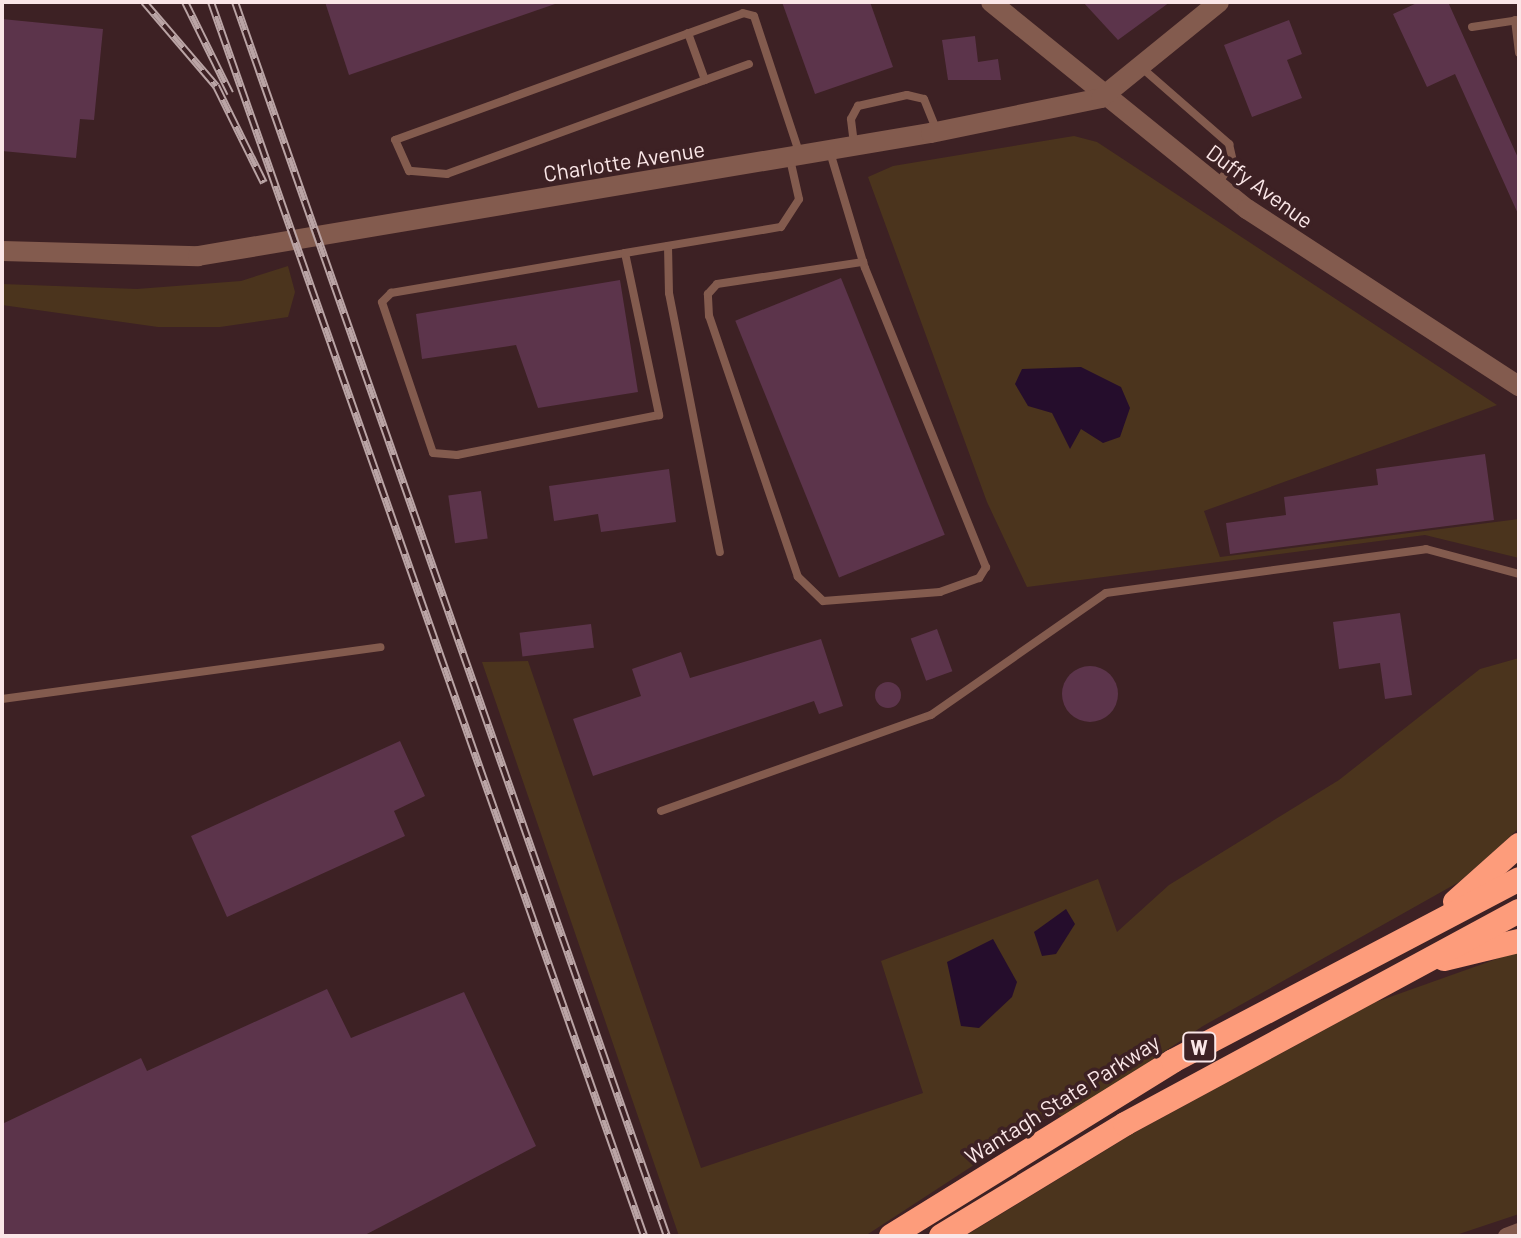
<!DOCTYPE html>
<html>
<head>
<meta charset="utf-8">
<style>
  body { margin:0 }
  #map { position:relative; width:1521px; height:1238px; overflow:hidden; background:#3d2124; font-family:Barlow,sans-serif }
  div>[style] { position:absolute }
  .green>* { inset:0; background:#4b341d }
  .water>* { inset:0; background:#250d2c }
  .building>* { inset:0; background:#5c344b; transform-origin:0 0 }
  .round { border-radius:50% }
  .service>* { height:8px; margin:-4px; padding:0 4px; transform-origin:4px; border-radius:4px; background:#835b4e }
  .minor>* { height:16px; margin:-8px; padding:0 8px; transform-origin:8px; border-radius:8px; background:#835b4e }
  .tertiary>* { height:20px; margin:-10px; padding:0 10px; transform-origin:10px; border-radius:10px; background:#835b4e }
  .motorway>* { height:24px; margin:-12px; padding:0 12px; transform-origin:12px; border-radius:12px; background:#fd9c7b }
  .rail>* { height:8px; margin-top:-4px; transform-origin:0; background:repeating-linear-gradient(90deg,#3d2124 0 15px,#baa4a5 0 30px); box-sizing:border-box; border-block:2px solid #baa4a5 }
  span { translate:-50% -50%; white-space:nowrap; text-align:center; line-height:1.15; -webkit-text-stroke:7px #3d2124; paint-order:stroke }
  .shield-label span { padding:2px 6px; background:#3d2124; border:2px solid; border-radius:6px; -webkit-text-stroke-width:0 }
  .shield-label { font-size:20px; color:#fae6e7; font-weight:700 }
  .street-label { font-size:22px; color:#fae6e7 }
  .frame { position:absolute; inset:0; border:4px solid #fae6e7; pointer-events:none }
</style>
</head>
<body>
<div id="map">
  <div class="green">
    <div style="clip-path:polygon(1074px 136px,1097px 142px,1497px 405px,1204px 511px,1220px 557px,1519px 519px,1519px 558px,1425px 535px,1027px 587px,987px 502px,868px 177px,893px 166px)"></div>
    <div style="clip-path:polygon(288px 266px,295px 292px,288px 317px,220px 327px,158px 327px,2px 305px,2px 284px,137px 289px,241px 281px)"></div>
    <div style="clip-path:polygon(1519px 658px,1519px 828px,1500px 846px,1459px 882px,1203px 1026px,1064px 1118px,1055px 1112px,865px 1236px,679px 1236px,482px 662px,528px 661px,701px 1168px,923px 1093px,881px 961px,1098px 879px,1117px 932px,1169px 885px,1339px 780px,1480px 669px)"></div>
    <div style="clip-path:polygon(1519px 951px,1519px 1214px,1453px 1236px,965px 1236px,1134px 1133px,1376px 1002px)"></div>
  </div>
  <div class="water">
    <div style="clip-path:polygon(1081px 367px,1121px 387px,1130px 408px,1120px 437px,1103px 443px,1081px 429px,1070px 449px,1052px 413px,1028px 406px,1015px 384px,1022px 369px)"></div>
    <div style="clip-path:polygon(1066px 909px,1075px 924px,1056px 954px,1042px 956px,1034px 932px)"></div>
    <div style="clip-path:polygon(993px 939px,1017px 982px,1012px 997px,979px 1028px,961px 1026px,947px 962px)"></div>
  </div>
  <div class="building">
    <div style="clip-path:polygon(325px 2px,555px 2px,555px 4px,349px 75px)"></div>
    <div style="clip-path:polygon(782px 2px,870px 2px,893px 67px,815px 94px)"></div>
    <div style="clip-path:polygon(1083px 2px,1170px 2px,1118px 40px)"></div>
    <div style="clip-path:polygon(1419px 2px,1448px 2px,1519px 160px,1519px 216px,1455px 74px,1427px 87px,1393px 14px)"></div>
    <div style="clip-path:polygon(2px 19px,103px 29px,94px 120px,80px 119px,76px 158px,2px 151px)"></div>
    <div style="clip-path:polygon(1289px 20px,1302px 54px,1287px 60px,1302px 98px,1252px 117px,1224px 45px)"></div>
    <div style="clip-path:polygon(975px 36px,978px 62px,998px 59px,1001px 80px,948px 80px,942px 40px)"></div>
    <div style="left:841px;top:278px;width:277px;height:114px;rotate:68deg"></div>
    <div style="clip-path:polygon(620px 280px,638px 392px,538px 408px,516px 345px,422px 359px,416px 314px)"></div>
    <div style="clip-path:polygon(1485px 454px,1494px 520px,1230px 554px,1226px 523px,1286px 515px,1284px 497px,1378px 485px,1376px 469px)"></div>
    <div style="clip-path:polygon(669px 469px,676px 522px,601px 532px,598px 514px,554px 521px,549px 486px)"></div>
    <div style="left:481px;top:491px;width:48px;height:33px;rotate:82deg"></div>
    <div style="clip-path:polygon(1400px 613px,1412px 695px,1385px 699px,1380px 663px,1339px 669px,1333px 622px)"></div>
    <div style="left:591px;top:624px;width:24px;height:72px;rotate:83deg"></div>
    <div style="left:937px;top:629px;width:45px;height:28px;rotate:70deg"></div>
    <div style="clip-path:polygon(821px 639px,843px 706px,819px 714px,814px 701px,593px 776px,573px 719px,641px 696px,632px 669px,681px 652px,690px 678px)"></div>
    <div class="round" style="left:1062px;top:666px;width:56px;height:56px"></div>
    <div class="round" style="left:875px;top:682px;width:26px;height:26px"></div>
    <div style="clip-path:polygon(400px 741px,425px 796px,394px 811px,405px 836px,227px 917px,191px 836px)"></div>
    <div style="clip-path:polygon(327px 989px,351px 1038px,464px 992px,536px 1146px,363px 1236px,2px 1236px,2px 1124px,141px 1058px,147px 1071px)"></div>
  </div>
  <div class="service">
    <div style="left:1515px;top:20px;width:33px;rotate:83deg"></div>
    <div style="left:1472px;top:27px;width:48px;rotate:-8.5deg"></div>
    <div style="left:688px;top:33px;width:50px;rotate:70.1deg"></div>
    <div style="left:749px;top:64px;width:321px;rotate:160deg"></div>
    <div style="left:447px;top:174px;width:38px;rotate:-175deg"></div>
    <div style="left:409px;top:171px;width:34px;rotate:-114deg"></div>
    <div style="left:395px;top:140px;width:370px;rotate:-20deg"></div>
    <div style="left:743px;top:13px;width:11px;rotate:15deg"></div>
    <div style="left:754px;top:16px;width:146px;rotate:71.7deg"></div>
    <div style="left:1142px;top:68px;width:116px;rotate:41.1deg"></div>
    <div style="left:1229px;top:144px;width:18px;rotate:77deg"></div>
    <div style="left:1233px;top:162px;width:28px;rotate:125deg"></div>
    <div style="left:854px;top:144px;width:25px;rotate:-97deg"></div>
    <div style="left:851px;top:119px;width:15px;rotate:-62deg"></div>
    <div style="left:858px;top:106px;width:50px;rotate:-12.7deg"></div>
    <div style="left:907px;top:95px;width:17px;rotate:13deg"></div>
    <div style="left:924px;top:99px;width:35px;rotate:68deg"></div>
    <div style="left:830px;top:152px;width:115px;rotate:73.3deg"></div>
    <div style="left:863px;top:262px;width:6px;rotate:72deg"></div>
    <div style="left:865px;top:268px;width:323px;rotate:68deg"></div>
    <div style="left:986px;top:567px;width:13px;rotate:122deg"></div>
    <div style="left:979px;top:578px;width:41px;rotate:160.3deg"></div>
    <div style="left:940px;top:592px;width:117px;rotate:175.6deg"></div>
    <div style="left:823px;top:601px;width:35px;rotate:-136deg"></div>
    <div style="left:798px;top:577px;width:276px;rotate:-108.8deg"></div>
    <div style="left:709px;top:316px;width:22px;rotate:-93deg"></div>
    <div style="left:708px;top:294px;width:13px;rotate:-48deg"></div>
    <div style="left:717px;top:284px;width:148px;rotate:-8.6deg"></div>
    <div style="left:668px;top:246px;width:47px;rotate:88.8deg"></div>
    <div style="left:669px;top:293px;width:264px;rotate:78.9deg"></div>
    <div style="left:625px;top:253px;width:166px;rotate:78.1deg"></div>
    <div style="left:659px;top:415px;width:206px;rotate:168.8deg"></div>
    <div style="left:457px;top:455px;width:24px;rotate:-175deg"></div>
    <div style="left:433px;top:453px;width:159px;rotate:-108.7deg"></div>
    <div style="left:382px;top:302px;width:13px;rotate:-45deg"></div>
    <div style="left:391px;top:293px;width:237px;rotate:-9.7deg"></div>
    <div style="left:625px;top:253px;width:158px;rotate:-9.5deg"></div>
    <div style="left:781px;top:227px;width:33px;rotate:-57deg"></div>
    <div style="left:799px;top:199px;width:41px;rotate:-102.7deg"></div>
    <div style="left:2px;top:699px;width:382px;rotate:-7.8deg"></div>
    <div style="left:661px;top:811px;width:287px;rotate:-19.6deg"></div>
    <div style="left:931px;top:715px;width:213px;rotate:-34.9deg"></div>
    <div style="left:1106px;top:593px;width:323px;rotate:-7.8deg"></div>
    <div style="left:1426px;top:549px;width:96px;rotate:15deg"></div>
  </div>
  <div class="minor">
    <div style="left:1506px;top:1236px;width:14px;rotate:-21deg"></div>
  </div>
  <div class="tertiary">
    <div style="left:991px;top:2px;width:329px;rotate:39deg"></div>
    <div style="left:1247px;top:209px;width:325px;rotate:33.1deg"></div>
    <div style="left:2px;top:251px;width:196px;rotate:1.5deg"></div>
    <div style="left:198px;top:256px;width:743px;rotate:-9.53deg"></div>
    <div style="left:931px;top:133px;width:174px;rotate:-11.6deg"></div>
    <div style="left:1101px;top:98px;width:152px;rotate:-39.1deg"></div>
  </div>
  <div class="motorway">
    <div style="left:1455px;top:902px;width:86px;rotate:-41.7deg"></div>
    <div style="left:1444px;top:959px;width:77px;rotate:-13.5deg"></div>
    <div style="left:891px;top:1236px;width:332px;rotate:-31.8deg"></div>
    <div style="left:1173px;top:1061px;width:391px;rotate:-27.7deg"></div>
    <div style="left:941px;top:1236px;width:215px;rotate:-31.3deg"></div>
    <div style="left:1125px;top:1124px;width:448px;rotate:-28.4deg"></div>
  </div>
  <div class="rail">
    <div style="left:144px;top:2px;width:111px;rotate:49.4deg"></div>
    <div style="left:216px;top:86px;width:108px;rotate:63.7deg"></div>
    <div style="left:185px;top:2px;width:102px;rotate:63.7deg"></div>
    <div style="left:211px;top:2px;width:1308px;rotate:70.66deg"></div>
    <div style="left:235px;top:2px;width:1307px;rotate:70.71deg"></div>
  </div>
  <div class="shield-label">
    <span style="left:1199px;top:1047px">W</span>
  </div>
  <div class="street-label">
    <span style="left:624px;top:161px;rotate:-9deg">Charlotte Avenue</span>
    <span style="left:1260px;top:186px;rotate:36deg">Duffy Avenue</span>
    <span style="left:1062px;top:1099px;rotate:-32deg">Wantagh State Parkway</span>
  </div>
  <div class="frame"></div>
</div>
</body>
</html>
